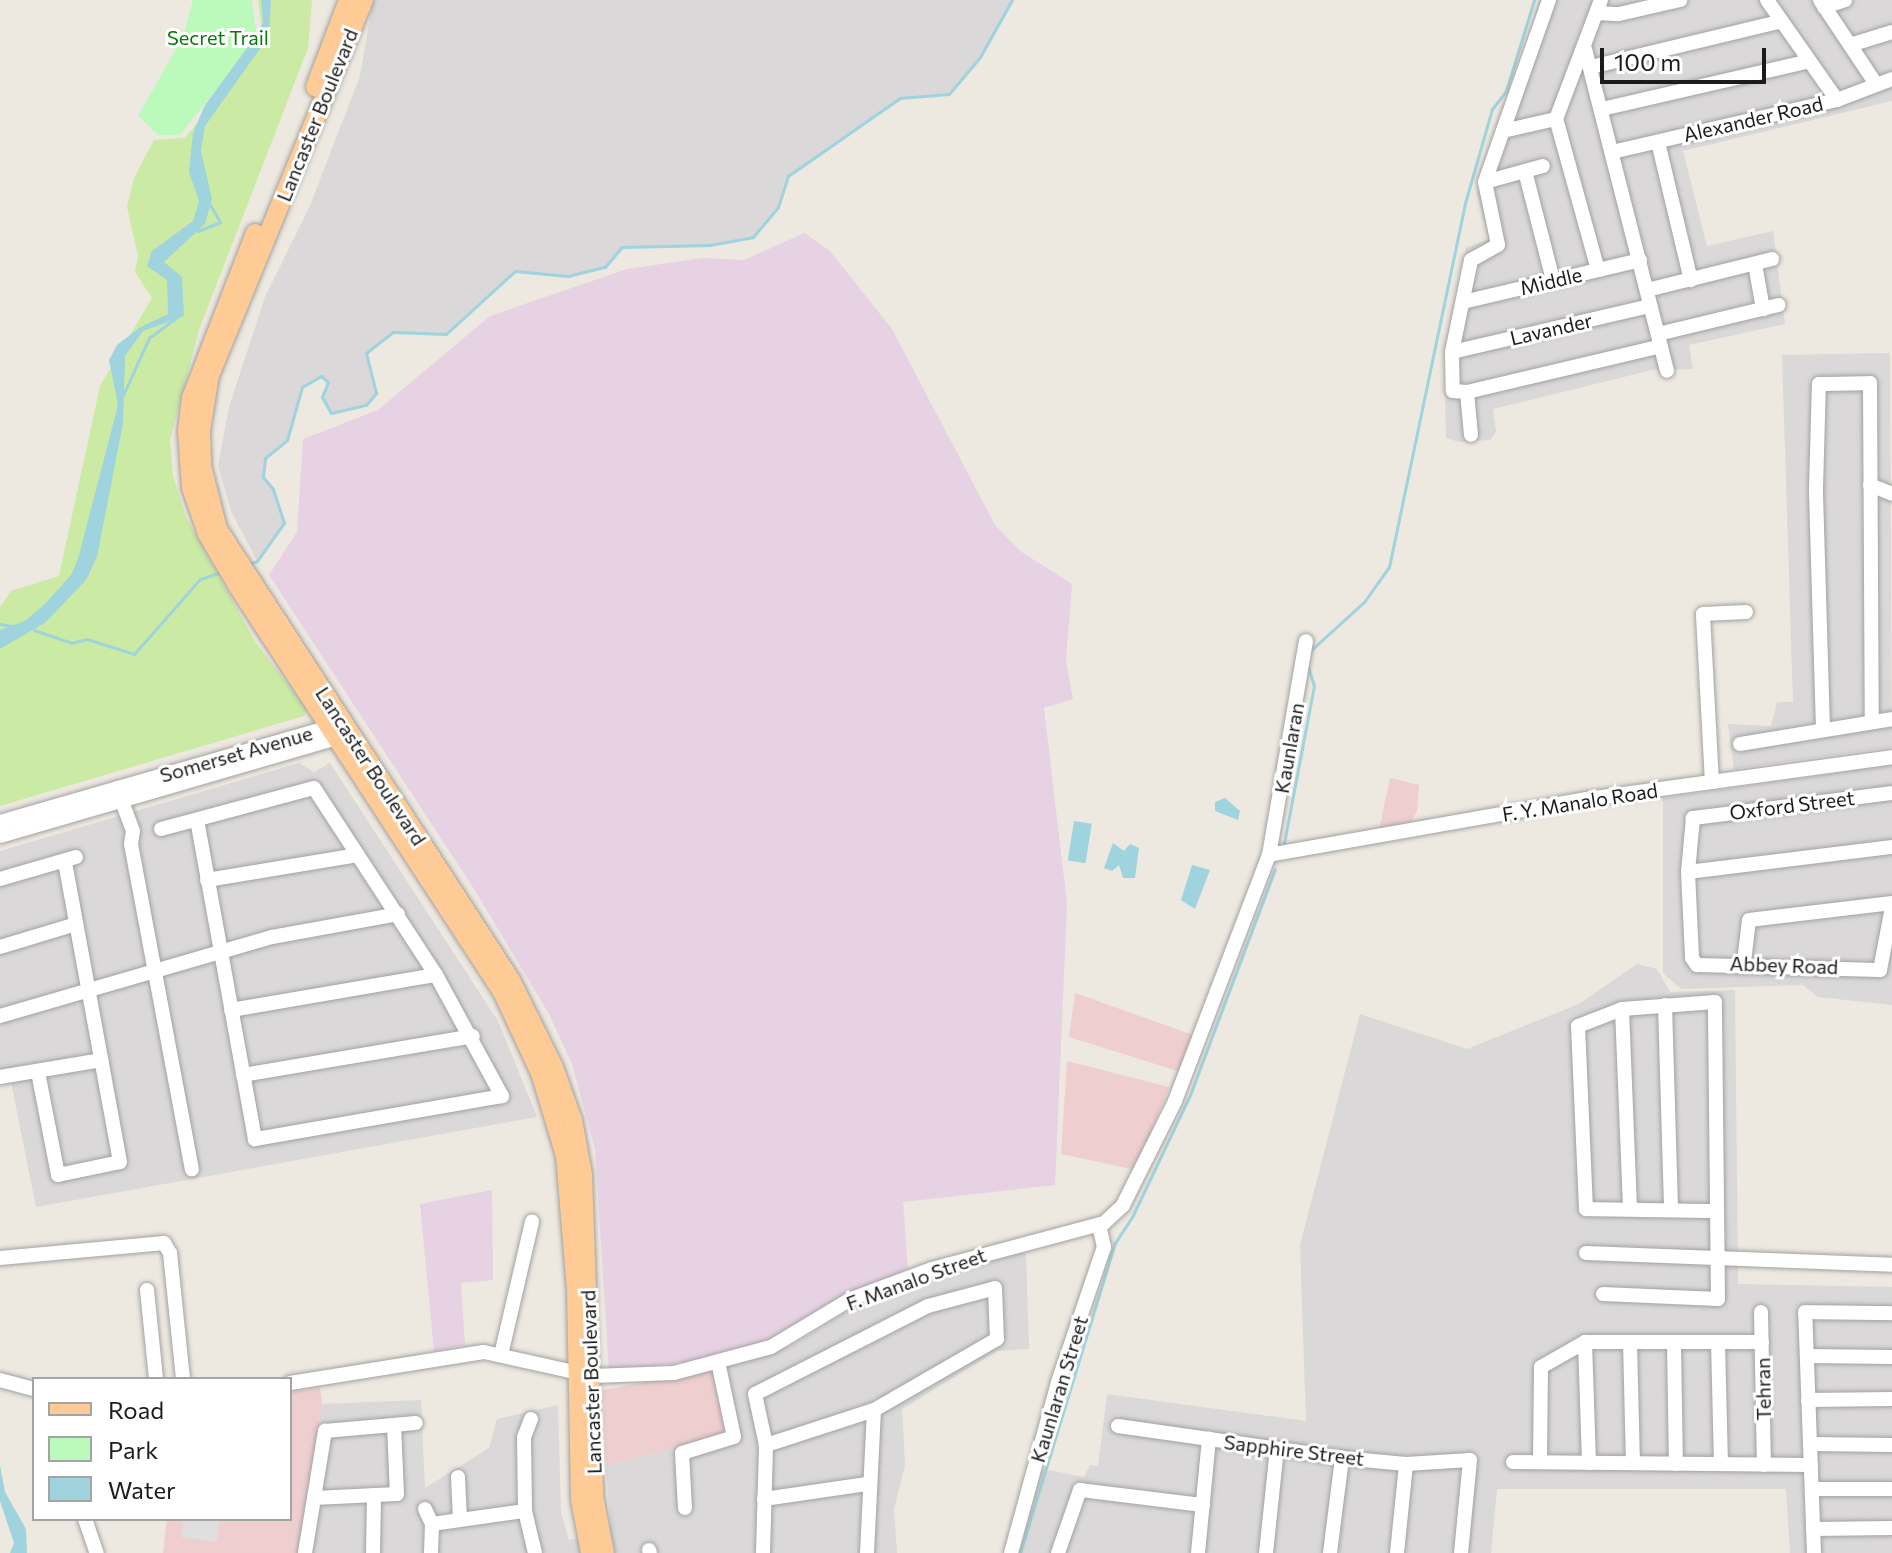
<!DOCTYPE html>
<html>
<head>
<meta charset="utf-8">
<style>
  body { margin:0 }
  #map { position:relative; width:1892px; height:1553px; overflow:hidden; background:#ede8e0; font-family:Commissioner,sans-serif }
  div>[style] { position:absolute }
  .residential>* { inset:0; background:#dad8d8 }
  .commercial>* { inset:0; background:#efcecf }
  .industrial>* { inset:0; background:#e7d2e4 }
  .grass>* { inset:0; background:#cbeaa4 }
  .park>* { inset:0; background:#bbfabb }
  .parking>* { inset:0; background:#dfdfdf }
  .water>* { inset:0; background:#9fd3dd; transform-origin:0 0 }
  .stream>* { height:3px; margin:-1.5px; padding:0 1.5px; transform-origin:1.5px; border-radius:1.5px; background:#9fd3dd }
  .roads { filter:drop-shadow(0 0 2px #a2a2a2) drop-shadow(0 0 2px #a2a2a2) }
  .minor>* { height:14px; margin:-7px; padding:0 7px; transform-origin:7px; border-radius:7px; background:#fff }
  .major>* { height:18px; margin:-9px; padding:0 9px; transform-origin:9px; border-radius:9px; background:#feca95 }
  span { translate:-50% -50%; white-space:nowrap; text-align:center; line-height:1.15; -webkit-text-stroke:6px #fff; paint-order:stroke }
  .park-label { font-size:20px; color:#087a0b }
  .street-label { font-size:20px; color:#1b1b1b }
  .legend { position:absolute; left:32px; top:1377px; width:260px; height:144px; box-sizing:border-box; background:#fff; border:2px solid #a4a4a4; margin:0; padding:10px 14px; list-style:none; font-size:24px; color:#1b1b1b }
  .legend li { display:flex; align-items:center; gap:16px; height:40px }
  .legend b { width:40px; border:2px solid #a4a4a4 }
  .scale { position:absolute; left:1600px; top:48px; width:166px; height:36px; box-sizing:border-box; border:4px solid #1b1b1b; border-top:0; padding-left:10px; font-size:24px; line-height:28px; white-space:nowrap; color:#1b1b1b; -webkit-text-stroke:6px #fff; paint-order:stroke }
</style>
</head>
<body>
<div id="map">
  <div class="residential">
    <div style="clip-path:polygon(373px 0,1012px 0,980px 57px,949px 94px,899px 99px,788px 176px,778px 207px,753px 237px,710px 245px,622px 247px,605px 267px,568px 276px,515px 271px,446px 334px,393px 332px,366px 353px,376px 393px,366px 405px,331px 413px,322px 397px,328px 382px,320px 376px,302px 387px,287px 440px,265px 459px,263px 477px,273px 489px,284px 523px,257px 561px,231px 511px,218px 466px,229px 407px,265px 297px,309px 208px,360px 76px)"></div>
    <div style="clip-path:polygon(1540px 0,1892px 0,1892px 101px,1683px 151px,1707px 246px,1773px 231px,1785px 324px,1689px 345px,1693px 369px,1652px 370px,1493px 409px,1496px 432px,1490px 440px,1459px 442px,1446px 438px,1444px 352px,1466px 248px,1489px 239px,1477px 193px)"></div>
    <div style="clip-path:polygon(1890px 353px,1892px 747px,1734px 769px,1728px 724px,1771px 726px,1777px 702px,1793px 702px,1782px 355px)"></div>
    <div style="clip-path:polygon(299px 763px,314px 772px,330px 763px,498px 1021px,537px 1117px,36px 1207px,11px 1082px,0 1084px,0 851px)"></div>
    <div style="clip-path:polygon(1892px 765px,1892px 1005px,1818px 997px,1803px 985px,1681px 989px,1663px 973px,1663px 798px)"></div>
    <div style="clip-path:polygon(1637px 964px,1657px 969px,1670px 992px,1735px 990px,1738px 1284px,1892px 1287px,1892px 1553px,1790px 1553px,1786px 1489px,1497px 1489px,1491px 1553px,1006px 1553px,1033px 1467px,1084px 1477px,1090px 1465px,1098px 1466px,1107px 1394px,1306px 1421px,1300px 1245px,1360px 1014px,1467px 1049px,1579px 1004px)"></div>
    <div style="clip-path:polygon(1026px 1253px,1029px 1349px,997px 1351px,902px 1409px,905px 1465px,894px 1509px,897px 1553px,299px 1553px,322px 1404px,421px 1400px,425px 1488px,489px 1448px,497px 1419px,558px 1405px,561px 1513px,569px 1540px,611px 1533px,606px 1465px,736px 1434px,722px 1368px,791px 1346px,857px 1305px,983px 1258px)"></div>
  </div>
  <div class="commercial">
    <div style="clip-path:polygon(1390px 778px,1419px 785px,1417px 811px,1408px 827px,1379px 830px)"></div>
    <div style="clip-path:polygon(1075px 993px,1193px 1035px,1181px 1072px,1069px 1037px)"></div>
    <div style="clip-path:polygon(1067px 1061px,1169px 1087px,1136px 1170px,1061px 1154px)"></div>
    <div style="clip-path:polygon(722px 1368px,736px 1434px,606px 1465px,603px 1390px)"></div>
    <div style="clip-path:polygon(320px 1388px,322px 1404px,299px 1553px,163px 1553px,167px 1519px,290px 1519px,290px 1392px)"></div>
  </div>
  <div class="industrial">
    <div style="clip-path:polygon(804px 233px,830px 251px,892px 329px,995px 525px,1020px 551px,1072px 584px,1066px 661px,1073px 699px,1044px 708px,1067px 904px,1055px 1185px,903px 1202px,908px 1269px,845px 1295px,776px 1337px,698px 1361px,609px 1371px,595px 1149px,572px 1064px,549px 1014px,474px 889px,269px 575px,297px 532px,303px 439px,378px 410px,490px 316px,627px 269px,703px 258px,744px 260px)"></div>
    <div style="clip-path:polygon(492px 1190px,493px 1280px,461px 1283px,465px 1345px,434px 1351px,420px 1204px)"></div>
  </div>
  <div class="grass">
    <div style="clip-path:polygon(258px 0,312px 0,308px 48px,199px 330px,170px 440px,173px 476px,186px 517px,256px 643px,307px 709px,304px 716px,0 806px,0 607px,11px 591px,59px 576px,100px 386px,152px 298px,135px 272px,138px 256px,127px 207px,134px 178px,154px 140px,185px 138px,229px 83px,262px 33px)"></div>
  </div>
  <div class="park">
    <div style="clip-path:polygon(193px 0,252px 0,257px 38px,180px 135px,158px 135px,138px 116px,183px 37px)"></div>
  </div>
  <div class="parking">
    <div style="clip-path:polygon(184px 1519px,220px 1519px,217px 1542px,181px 1537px)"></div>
  </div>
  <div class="water">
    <div style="clip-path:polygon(261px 0,271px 0,269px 36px,205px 126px,201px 151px,212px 199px,205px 224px,164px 262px,182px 277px,184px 316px,143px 331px,125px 356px,123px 423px,97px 557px,86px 580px,46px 622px,0 649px,0 630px,25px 621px,46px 603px,71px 575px,78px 559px,118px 405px,109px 360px,117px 345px,139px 328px,168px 314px,167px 280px,147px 266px,152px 251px,193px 221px,199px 201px,189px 172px,193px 133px,205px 105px,256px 36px,263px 22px)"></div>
    <div style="clip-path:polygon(1225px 798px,1240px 811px,1238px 820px,1215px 811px,1215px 802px)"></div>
    <div style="left:1074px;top:821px;width:18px;height:40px;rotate:9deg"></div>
    <div style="clip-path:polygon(1113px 843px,1124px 851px,1130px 844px,1139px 848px,1135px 878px,1123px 878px,1119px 865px,1112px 871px,1104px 868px)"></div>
    <div style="clip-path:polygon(1192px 865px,1210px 870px,1195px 909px,1181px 900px)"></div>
    <div style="clip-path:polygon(0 1465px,5px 1492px,26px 1529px,27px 1553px,10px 1553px,14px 1543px,0 1501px)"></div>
  </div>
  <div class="stream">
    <div style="left:198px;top:231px;width:24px;rotate:-22deg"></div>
    <div style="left:220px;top:222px;width:24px;rotate:-120deg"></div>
    <div style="left:123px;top:395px;width:63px;rotate:-65.5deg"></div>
    <div style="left:149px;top:338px;width:35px;rotate:-37deg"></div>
    <div style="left:248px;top:564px;width:9px;rotate:-18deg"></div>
    <div style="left:257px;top:561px;width:47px;rotate:-54.6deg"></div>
    <div style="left:284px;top:523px;width:36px;rotate:-108deg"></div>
    <div style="left:273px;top:489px;width:16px;rotate:-130deg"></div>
    <div style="left:263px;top:477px;width:19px;rotate:-84deg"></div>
    <div style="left:265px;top:458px;width:28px;rotate:-39deg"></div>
    <div style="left:287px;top:440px;width:55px;rotate:-74.2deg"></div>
    <div style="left:302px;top:387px;width:22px;rotate:-30deg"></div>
    <div style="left:321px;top:376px;width:9px;rotate:41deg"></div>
    <div style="left:328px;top:382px;width:16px;rotate:112deg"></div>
    <div style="left:322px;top:397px;width:18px;rotate:61deg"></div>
    <div style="left:331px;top:413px;width:36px;rotate:-13deg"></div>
    <div style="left:366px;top:405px;width:16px;rotate:-50deg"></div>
    <div style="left:376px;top:393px;width:41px;rotate:-104deg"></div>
    <div style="left:366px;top:353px;width:34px;rotate:-38deg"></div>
    <div style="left:393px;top:332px;width:53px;rotate:2.2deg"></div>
    <div style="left:446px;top:334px;width:93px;rotate:-42.4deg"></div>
    <div style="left:515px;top:271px;width:53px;rotate:5.4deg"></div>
    <div style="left:568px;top:276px;width:38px;rotate:-14deg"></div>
    <div style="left:605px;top:267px;width:26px;rotate:-50deg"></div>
    <div style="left:622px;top:247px;width:88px;rotate:-1.3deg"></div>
    <div style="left:710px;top:245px;width:44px;rotate:-10.5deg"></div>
    <div style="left:753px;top:237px;width:39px;rotate:-50deg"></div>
    <div style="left:778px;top:207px;width:33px;rotate:-72deg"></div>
    <div style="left:788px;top:176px;width:136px;rotate:-34.9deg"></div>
    <div style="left:900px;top:98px;width:49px;rotate:-4.7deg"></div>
    <div style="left:949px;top:94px;width:48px;rotate:-50deg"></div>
    <div style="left:980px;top:57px;width:65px;rotate:-60.7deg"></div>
    <div style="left:0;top:624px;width:12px;rotate:9deg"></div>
    <div style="left:34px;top:630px;width:39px;rotate:19deg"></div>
    <div style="left:71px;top:643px;width:16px;rotate:-14deg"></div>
    <div style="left:87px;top:639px;width:49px;rotate:17.7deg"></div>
    <div style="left:134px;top:654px;width:100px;rotate:-48.7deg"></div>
    <div style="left:200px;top:579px;width:22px;rotate:-18deg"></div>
    <div style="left:1310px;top:651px;width:73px;rotate:-42.2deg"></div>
    <div style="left:1364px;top:602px;width:43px;rotate:-54.5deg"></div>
    <div style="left:1389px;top:567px;width:372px;rotate:-78.2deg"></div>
    <div style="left:1465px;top:203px;width:98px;rotate:-74deg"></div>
    <div style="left:1492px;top:109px;width:23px;rotate:-52deg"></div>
    <div style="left:1506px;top:91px;width:95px;rotate:-72.9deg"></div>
    <div style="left:1284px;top:843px;width:160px;rotate:-79.2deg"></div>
    <div style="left:1314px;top:686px;width:21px;rotate:-107deg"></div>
    <div style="left:1020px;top:1553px;width:324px;rotate:-73deg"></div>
    <div style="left:1115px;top:1243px;width:33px;rotate:-57deg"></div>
    <div style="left:1133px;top:1215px;width:133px;rotate:-64.6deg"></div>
    <div style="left:1190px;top:1095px;width:241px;rotate:-69.4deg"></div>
  </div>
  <div class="roads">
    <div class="minor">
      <div style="left:1549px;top:0;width:193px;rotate:109.4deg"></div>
      <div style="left:1485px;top:182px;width:64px;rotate:78.3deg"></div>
      <div style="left:1498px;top:245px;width:31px;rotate:151deg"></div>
      <div style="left:1471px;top:260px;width:94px;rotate:101.7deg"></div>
      <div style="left:1452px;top:352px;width:39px;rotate:89deg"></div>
      <div style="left:1453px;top:391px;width:14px;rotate:4deg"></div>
      <div style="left:1467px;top:392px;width:199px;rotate:-13.3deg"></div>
      <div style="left:1767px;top:0;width:122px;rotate:55deg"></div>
      <div style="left:1820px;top:0;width:101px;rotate:56.3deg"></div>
      <div style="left:1824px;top:7px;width:22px;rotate:-18deg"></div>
      <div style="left:1597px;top:13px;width:22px;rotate:3deg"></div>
      <div style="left:1619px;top:14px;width:63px;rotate:-12.9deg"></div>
      <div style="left:1850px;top:45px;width:44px;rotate:-17.2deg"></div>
      <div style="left:1585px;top:49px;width:332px;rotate:75.7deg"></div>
      <div style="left:1591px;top:67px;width:196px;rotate:-13.5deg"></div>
      <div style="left:1602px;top:109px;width:213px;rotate:-13deg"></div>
      <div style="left:1503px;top:131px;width:54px;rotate:-12.8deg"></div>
      <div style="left:1658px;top:142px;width:142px;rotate:76.6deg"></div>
      <div style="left:1612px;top:152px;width:231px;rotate:-13deg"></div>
      <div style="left:1837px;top:100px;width:59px;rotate:-20.9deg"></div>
      <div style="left:1525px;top:171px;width:113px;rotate:75.6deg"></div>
      <div style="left:1485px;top:182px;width:60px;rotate:-15.4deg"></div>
      <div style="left:1755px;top:264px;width:46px;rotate:79.9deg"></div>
      <div style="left:1598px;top:270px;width:157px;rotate:-105.5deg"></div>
      <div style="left:1556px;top:119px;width:127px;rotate:-69.3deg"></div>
      <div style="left:1647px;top:290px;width:129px;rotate:-13.9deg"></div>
      <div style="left:1463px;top:302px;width:182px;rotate:-13.3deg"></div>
      <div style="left:1658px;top:334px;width:124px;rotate:-13.5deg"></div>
      <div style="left:1452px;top:352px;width:203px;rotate:-13.1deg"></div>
      <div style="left:1467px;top:392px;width:43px;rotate:84.7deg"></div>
      <div style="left:1870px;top:485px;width:24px;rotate:22deg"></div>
      <div style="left:1823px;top:729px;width:240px;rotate:-91.7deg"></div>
      <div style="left:1816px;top:489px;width:105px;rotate:-88.4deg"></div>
      <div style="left:1819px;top:384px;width:51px;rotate:-1.1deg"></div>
      <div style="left:1870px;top:383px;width:339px;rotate:89.7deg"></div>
      <div style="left:1740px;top:744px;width:154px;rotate:-9.3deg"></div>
      <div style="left:1712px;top:782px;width:168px;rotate:-93.1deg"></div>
      <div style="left:1703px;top:614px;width:43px;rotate:-2.7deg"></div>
      <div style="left:117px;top:788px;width:46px;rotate:69.6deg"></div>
      <div style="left:133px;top:831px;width:13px;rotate:99deg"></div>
      <div style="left:131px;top:844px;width:331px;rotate:79.4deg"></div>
      <div style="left:1892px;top:793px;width:201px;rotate:172.8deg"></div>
      <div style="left:1693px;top:818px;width:54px;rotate:95.3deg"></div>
      <div style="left:1688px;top:872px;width:86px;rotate:87.3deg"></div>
      <div style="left:1692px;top:958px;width:9px;rotate:54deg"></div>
      <div style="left:1697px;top:965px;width:183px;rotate:1.6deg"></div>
      <div style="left:1880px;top:970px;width:64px;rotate:-79.2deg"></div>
      <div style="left:0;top:822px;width:342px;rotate:-16.1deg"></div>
      <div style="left:329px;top:727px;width:9px;rotate:18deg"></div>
      <div style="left:161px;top:829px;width:158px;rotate:-15deg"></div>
      <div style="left:314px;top:788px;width:223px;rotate:56.9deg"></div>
      <div style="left:436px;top:975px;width:138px;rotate:61.4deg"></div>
      <div style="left:502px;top:1096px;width:251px;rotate:170.1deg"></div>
      <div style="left:255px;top:1139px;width:323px;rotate:-100.3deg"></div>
      <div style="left:0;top:836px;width:359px;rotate:-16.2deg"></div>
      <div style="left:1269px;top:855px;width:323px;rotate:-10deg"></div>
      <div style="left:1587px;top:799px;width:308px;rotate:-7.8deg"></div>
      <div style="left:1688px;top:872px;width:206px;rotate:-7deg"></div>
      <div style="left:0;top:879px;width:79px;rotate:-16.1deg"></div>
      <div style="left:207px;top:880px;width:153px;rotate:-9.4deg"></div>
      <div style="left:0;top:947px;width:79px;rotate:-16.8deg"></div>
      <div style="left:1744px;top:962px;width:42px;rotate:-83.2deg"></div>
      <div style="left:1749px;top:920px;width:144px;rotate:-6.8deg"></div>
      <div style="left:1665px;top:1005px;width:204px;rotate:88.3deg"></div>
      <div style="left:1622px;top:1009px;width:199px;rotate:87.7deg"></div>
      <div style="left:231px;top:1010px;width:208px;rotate:-9.7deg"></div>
      <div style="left:0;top:1016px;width:283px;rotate:-16.2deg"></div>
      <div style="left:272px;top:937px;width:128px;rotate:-10.3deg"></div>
      <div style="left:38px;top:1072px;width:105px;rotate:79deg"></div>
      <div style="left:58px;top:1175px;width:63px;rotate:-11.8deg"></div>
      <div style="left:120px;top:1162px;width:306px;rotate:-100.4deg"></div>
      <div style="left:243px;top:1075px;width:233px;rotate:-9.6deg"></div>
      <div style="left:0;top:1077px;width:103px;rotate:-9.5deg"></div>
      <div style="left:1586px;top:1253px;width:306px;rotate:2.2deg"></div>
      <div style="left:0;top:1258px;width:165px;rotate:-5.2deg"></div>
      <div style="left:164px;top:1243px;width:12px;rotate:59deg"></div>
      <div style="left:170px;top:1253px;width:127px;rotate:84.1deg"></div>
      <div style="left:147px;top:1290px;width:89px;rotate:84.2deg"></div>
      <div style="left:1603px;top:1294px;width:115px;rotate:2.5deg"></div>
      <div style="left:1718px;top:1299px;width:297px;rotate:-90.6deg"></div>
      <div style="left:1715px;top:1002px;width:93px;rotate:175.7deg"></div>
      <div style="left:1622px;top:1009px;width:47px;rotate:158.9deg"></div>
      <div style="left:1578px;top:1026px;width:183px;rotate:87.5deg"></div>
      <div style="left:1586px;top:1209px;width:131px;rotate:0.9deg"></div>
      <div style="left:1761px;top:1312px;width:153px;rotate:88.9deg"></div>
      <div style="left:1585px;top:1342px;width:121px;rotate:88.1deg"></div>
      <div style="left:1630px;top:1342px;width:121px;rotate:88.6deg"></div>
      <div style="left:1674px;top:1342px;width:122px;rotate:89.1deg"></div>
      <div style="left:1718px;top:1342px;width:122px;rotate:88.6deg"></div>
      <div style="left:501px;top:1355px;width:137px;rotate:-76.9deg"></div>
      <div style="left:1807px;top:1356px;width:85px;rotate:0.7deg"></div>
      <div style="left:0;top:1380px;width:35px;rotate:15deg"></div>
      <div style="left:290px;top:1383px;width:196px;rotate:-9.1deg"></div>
      <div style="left:484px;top:1352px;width:111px;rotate:12.5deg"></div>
      <div style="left:592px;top:1376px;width:82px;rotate:-2.1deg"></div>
      <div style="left:674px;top:1373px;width:100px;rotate:-15deg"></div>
      <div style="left:771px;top:1347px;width:93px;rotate:-31deg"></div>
      <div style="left:851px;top:1299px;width:86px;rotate:-20.3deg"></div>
      <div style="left:932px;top:1269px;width:178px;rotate:-15deg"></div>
      <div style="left:1104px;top:1223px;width:26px;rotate:-43deg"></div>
      <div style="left:1123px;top:1205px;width:116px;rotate:-63.4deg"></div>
      <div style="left:1175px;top:1101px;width:263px;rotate:-69.1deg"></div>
      <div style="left:1269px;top:855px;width:217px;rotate:-80.2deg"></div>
      <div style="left:1808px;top:1400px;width:84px;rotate:-0.7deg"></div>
      <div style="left:531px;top:1419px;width:19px;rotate:111deg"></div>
      <div style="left:524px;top:1437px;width:74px;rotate:89.2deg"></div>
      <div style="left:525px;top:1511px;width:43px;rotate:76.6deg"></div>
      <div style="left:1118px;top:1426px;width:226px;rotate:8.1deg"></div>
      <div style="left:1342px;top:1458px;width:64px;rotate:5.4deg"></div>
      <div style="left:1406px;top:1464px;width:64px;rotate:-3.6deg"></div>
      <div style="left:1470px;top:1460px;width:93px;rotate:95.5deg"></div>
      <div style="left:1810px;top:1444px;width:82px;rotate:0.7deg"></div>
      <div style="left:1513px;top:1462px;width:298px;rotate:0.6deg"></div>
      <div style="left:1540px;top:1462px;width:95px;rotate:-89.4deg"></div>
      <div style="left:1541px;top:1367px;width:51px;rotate:-29.6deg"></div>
      <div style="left:1585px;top:1342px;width:177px"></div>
      <div style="left:458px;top:1477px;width:42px;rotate:87.3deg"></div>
      <div style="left:1812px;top:1489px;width:80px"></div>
      <div style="left:314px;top:1498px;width:83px;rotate:-2.8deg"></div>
      <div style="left:397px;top:1494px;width:69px;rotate:-92.5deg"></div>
      <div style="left:764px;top:1499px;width:104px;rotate:-8.3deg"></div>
      <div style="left:685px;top:1508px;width:55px;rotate:-93.1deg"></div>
      <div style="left:682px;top:1453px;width:54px;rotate:-17.1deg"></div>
      <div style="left:734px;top:1437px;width:77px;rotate:-102deg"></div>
      <div style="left:425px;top:1509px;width:17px;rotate:65deg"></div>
      <div style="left:432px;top:1524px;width:29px;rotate:92deg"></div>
      <div style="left:85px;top:1519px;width:36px;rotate:71deg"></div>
      <div style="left:432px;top:1524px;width:94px;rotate:-8deg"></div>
      <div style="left:1813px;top:1529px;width:79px;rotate:-0.7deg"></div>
      <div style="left:649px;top:1550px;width:3px;rotate:72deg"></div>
      <div style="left:305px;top:1553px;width:124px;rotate:-80.7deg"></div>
      <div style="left:325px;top:1431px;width:91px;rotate:-5deg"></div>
      <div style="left:373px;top:1553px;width:58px;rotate:-89deg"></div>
      <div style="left:763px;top:1553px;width:108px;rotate:-88.4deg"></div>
      <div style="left:766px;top:1445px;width:52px;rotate:-102.2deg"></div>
      <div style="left:755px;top:1394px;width:194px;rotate:-27deg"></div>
      <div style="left:928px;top:1306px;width:69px;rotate:-15deg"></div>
      <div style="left:995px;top:1288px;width:51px;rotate:87.8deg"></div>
      <div style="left:997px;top:1339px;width:142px;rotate:150deg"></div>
      <div style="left:874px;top:1410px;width:114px;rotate:162deg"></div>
      <div style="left:867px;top:1553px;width:143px;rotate:-87.2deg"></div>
      <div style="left:1011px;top:1553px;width:177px;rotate:-74.6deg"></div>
      <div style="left:1058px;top:1382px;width:143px;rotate:-71.2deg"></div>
      <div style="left:1104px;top:1247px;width:22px;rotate:-103deg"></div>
      <div style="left:1058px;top:1553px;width:67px;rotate:-70.8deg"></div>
      <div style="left:1080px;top:1490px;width:124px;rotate:7deg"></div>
      <div style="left:1198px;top:1553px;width:115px;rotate:-84.5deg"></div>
      <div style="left:1266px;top:1553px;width:105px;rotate:-84deg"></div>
      <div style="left:1330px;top:1553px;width:96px;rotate:-82.8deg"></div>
      <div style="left:1397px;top:1553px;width:89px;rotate:-84.2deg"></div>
      <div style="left:1814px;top:1553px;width:241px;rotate:-92.1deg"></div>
      <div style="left:1805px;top:1312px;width:87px;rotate:0.7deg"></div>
    </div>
    <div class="major">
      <div style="left:364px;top:0;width:405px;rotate:112.3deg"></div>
      <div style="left:210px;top:375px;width:57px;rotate:99.1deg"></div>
      <div style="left:201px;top:431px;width:35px;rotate:88deg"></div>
      <div style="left:202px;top:466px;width:65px;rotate:75.7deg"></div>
      <div style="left:218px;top:529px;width:538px;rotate:56.99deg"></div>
      <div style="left:511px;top:980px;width:97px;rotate:63.7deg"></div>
      <div style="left:554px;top:1067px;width:56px;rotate:70.3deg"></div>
      <div style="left:573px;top:1120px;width:55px;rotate:79.5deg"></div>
      <div style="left:583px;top:1174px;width:322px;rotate:88deg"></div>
      <div style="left:594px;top:1496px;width:58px;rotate:79.1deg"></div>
      <div style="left:315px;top:87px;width:93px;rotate:-69.2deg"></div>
      <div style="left:255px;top:233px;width:177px;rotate:111.2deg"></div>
      <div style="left:191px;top:398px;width:33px;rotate:97deg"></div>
      <div style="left:187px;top:431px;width:57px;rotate:86deg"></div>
      <div style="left:191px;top:488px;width:49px;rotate:70.8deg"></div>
      <div style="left:207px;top:534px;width:61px;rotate:59.7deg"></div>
      <div style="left:238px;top:587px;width:483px;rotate:56.9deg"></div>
      <div style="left:502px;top:992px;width:89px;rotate:64.9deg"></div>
      <div style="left:540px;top:1073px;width:87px;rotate:73.2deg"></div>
      <div style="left:565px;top:1156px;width:134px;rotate:85.3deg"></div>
      <div style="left:576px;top:1290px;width:209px;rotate:88.9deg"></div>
      <div style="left:580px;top:1499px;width:55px;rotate:79.5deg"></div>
    </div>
  </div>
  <div class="park-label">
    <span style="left:218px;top:37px">Secret Trail</span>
  </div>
  <div class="street-label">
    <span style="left:317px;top:115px;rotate:-68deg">Lancaster Boulevard</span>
    <span style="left:1753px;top:119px;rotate:-13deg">Alexander Road</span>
    <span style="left:1551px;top:281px;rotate:-13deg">Middle</span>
    <span style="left:1551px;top:329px;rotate:-13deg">Lavander</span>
    <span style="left:1289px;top:748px;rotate:-80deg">Kaunlaran</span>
    <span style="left:236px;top:754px;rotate:-16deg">Somerset Avenue</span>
    <span style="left:371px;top:766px;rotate:57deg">Lancaster Boulevard</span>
    <span style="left:1580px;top:802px;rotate:-9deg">F. Y. Manalo Road</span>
    <span style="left:1792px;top:805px;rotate:-7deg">Oxford Street</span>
    <span style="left:1784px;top:965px;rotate:2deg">Abbey Road</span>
    <span style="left:916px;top:1279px;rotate:-20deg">F. Manalo Street</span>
    <span style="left:591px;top:1382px;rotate:-92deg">Lancaster Boulevard</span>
    <span style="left:1059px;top:1389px;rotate:-73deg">Kaunlaran Street</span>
    <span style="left:1763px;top:1389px;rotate:-91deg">Tehran</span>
    <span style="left:1294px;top:1450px;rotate:7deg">Sapphire Street</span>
  </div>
  <ul class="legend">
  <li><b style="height:10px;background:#feca95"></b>Road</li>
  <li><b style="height:22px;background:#bbfabb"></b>Park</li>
  <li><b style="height:22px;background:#9fd3dd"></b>Water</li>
  </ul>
  <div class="scale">100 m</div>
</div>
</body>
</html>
